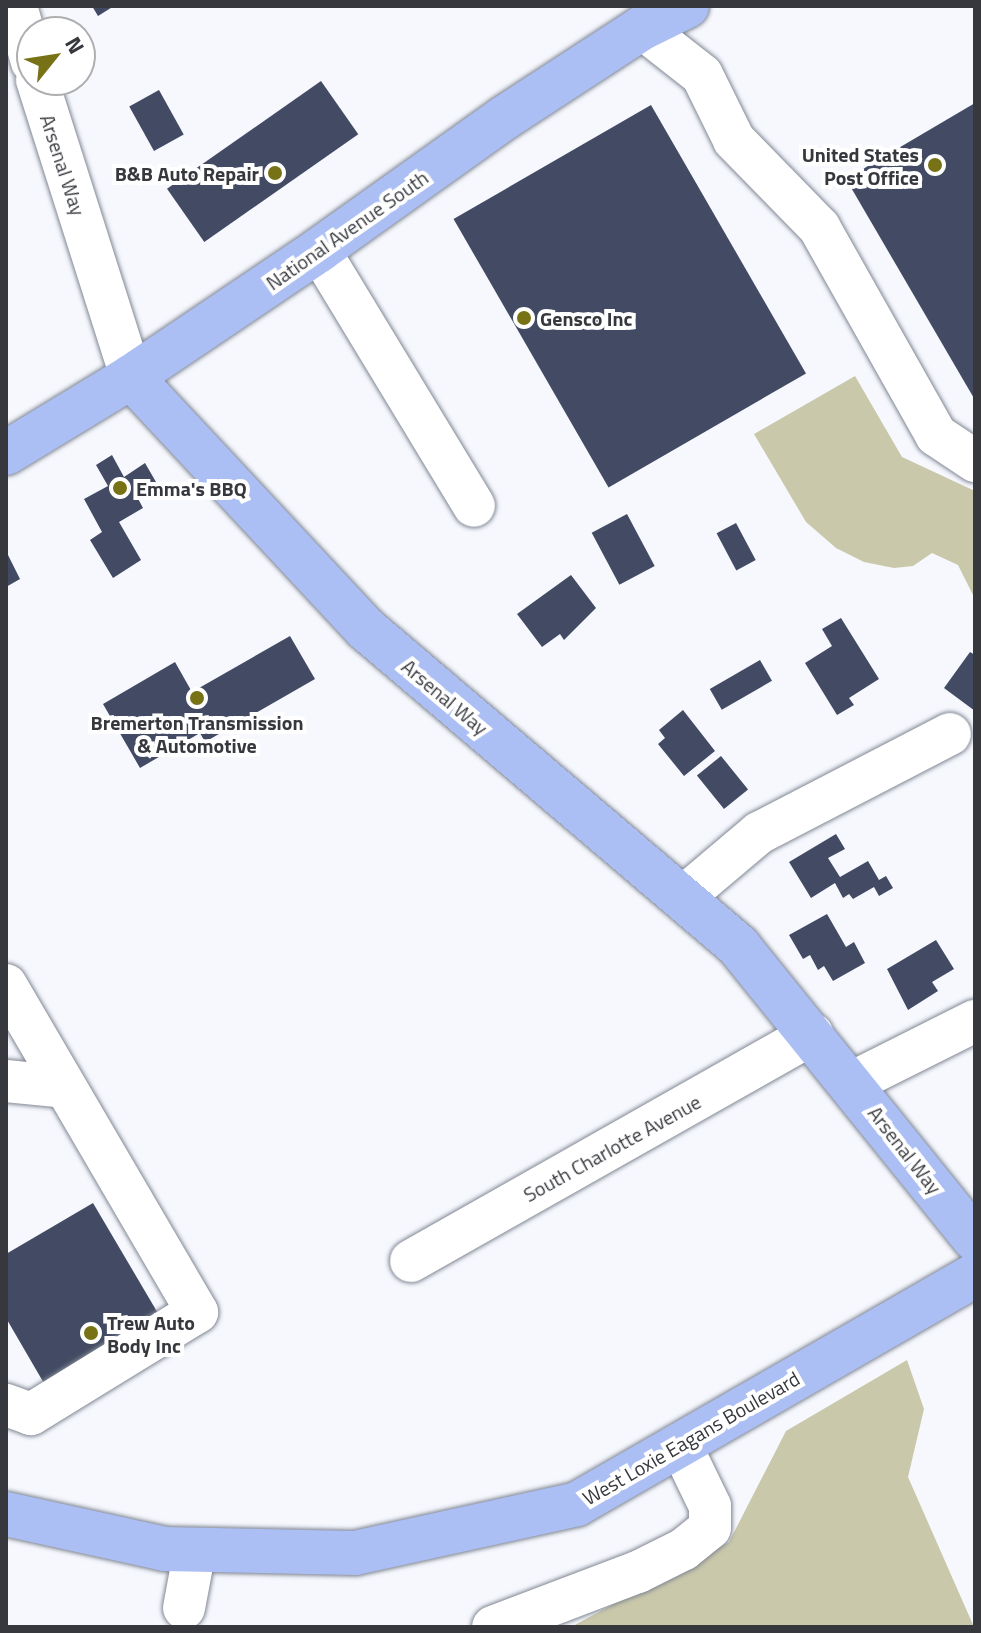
<!DOCTYPE html>
<html>
<head>
<meta charset="utf-8">
<style>
  body { margin:0 }
  #map { position:relative; width:981px; height:1633px; overflow:hidden; background:#f6f8fe; font-family:"Titillium Web",sans-serif }
  div>[style] { position:absolute }
  .forest>* { inset:0; background:#c9c8aa }
  .building>* { inset:0; background:#424b63; transform-origin:0 0 }
  .roads { filter:drop-shadow(0 0 2px #818793) drop-shadow(0 0 2px #818793) }
  .minor>* { height:42px; margin:-21px; padding:0 21px; transform-origin:21px; border-radius:21px; background:#fff }
  .major>* { height:44px; margin:-22px; padding:0 22px; transform-origin:22px; border-radius:22px; background:#acbff4 }
  .dots>* { width:22px; height:22px; translate:-50% -50%; box-sizing:border-box; border:4px solid #fff; border-radius:50% }
  span { translate:-50% -50%; white-space:nowrap; text-align:center; line-height:1.15; -webkit-text-stroke:8px #fff; paint-order:stroke }
  .poi-label { font-size:20px; color:#36383d; font-weight:700 }
  .right { translate:-100% -50%; text-align:right }
  .left { translate:0 -50%; text-align:left }
  .street-label { font-size:20px; color:#36383d }
  .frame { position:absolute; inset:0; border:8px solid #36383d; pointer-events:none }
  .north { position:absolute; left:16px; top:16px; width:80px; height:80px; box-sizing:border-box; background:#fff; border:2px solid #afafb1; border-radius:50%; rotate:60deg; font-size:22px; font-weight:700; line-height:32px; text-align:center; color:#36383d }
  .north::after { content:''; display:block; margin:auto; width:28px; height:36px; background:#777215; clip-path:polygon(50% 0,100% 100%,50% 72%,0 100%) }
</style>
</head>
<body>
<div id="map">
  <div class="forest">
    <div style="clip-path:polygon(855px 376px,902px 457px,975px 491px,975px 599px,958px 565px,932px 553px,913px 566px,894px 568px,864px 562px,836px 548px,806px 522px,754px 434px)"></div>
    <div style="clip-path:polygon(907px 1360px,924px 1409px,908px 1477px,974px 1627px,571px 1627px,729px 1542px,786px 1431px)"></div>
  </div>
  <div class="building">
    <div style="clip-path:polygon(92px 6px,114px 6px,98px 16px)"></div>
    <div style="left:321px;top:81px;width:65px;height:188px;rotate:55deg"></div>
    <div style="left:159px;top:90px;width:51px;height:34px;rotate:61deg"></div>
    <div style="clip-path:polygon(975px 103px,975px 400px,846px 179px)"></div>
    <div style="left:651px;top:105px;width:310px;height:228px;rotate:60deg"></div>
    <div style="clip-path:polygon(112px 455px,124px 477px,145px 463px,156px 482px,135px 493px,143px 508px,119px 522px,141px 560px,113px 578px,90px 540px,102px 532px,84px 499px,108px 486px,96px 465px)"></div>
    <div style="left:627px;top:514px;width:59px;height:40px;rotate:62deg"></div>
    <div style="left:736px;top:523px;width:42px;height:22px;rotate:62deg"></div>
    <div style="clip-path:polygon(6px 551px,20px 579px,6px 587px)"></div>
    <div style="clip-path:polygon(571px 575px,596px 608px,564px 640px,560px 634px,542px 647px,517px 614px)"></div>
    <div style="clip-path:polygon(841px 618px,879px 679px,849px 698px,854px 705px,837px 715px,805px 663px,832px 646px,822px 629px)"></div>
    <div style="clip-path:polygon(290px 636px,315px 679px,205px 742px,200px 733px,140px 768px,103px 704px,175px 662px,192px 692px)"></div>
    <div style="clip-path:polygon(970px 652px,975px 655px,975px 711px,944px 688px)"></div>
    <div style="left:760px;top:660px;width:24px;height:58px;rotate:60deg"></div>
    <div style="clip-path:polygon(683px 710px,715px 751px,684px 776px,658px 744px,665px 738px,659px 730px)"></div>
    <div style="left:721px;top:756px;width:43px;height:31px;rotate:51deg"></div>
    <div style="clip-path:polygon(836px 834px,845px 849px,828px 858px,840px 877px,868px 861px,879px 880px,886px 876px,893px 888px,879px 896px,874px 887px,853px 899px,849px 894px,843px 898px,835px 883px,811px 898px,789px 862px)"></div>
    <div style="clip-path:polygon(827px 914px,846px 947px,854px 942px,865px 963px,833px 981px,824px 966px,818px 970px,810px 955px,803px 959px,789px 935px)"></div>
    <div style="clip-path:polygon(936px 940px,954px 969px,932px 982px,938px 991px,908px 1010px,887px 969px)"></div>
    <div style="clip-path:polygon(93px 1203px,159px 1315px,45px 1385px,6px 1318px,6px 1254px)"></div>
  </div>
  <div class="roads">
    <div class="minor">
      <div style="left:16px;top:6px;width:58px;rotate:74.1deg"></div>
      <div style="left:642px;top:28px;width:76px;rotate:38.1deg"></div>
      <div style="left:702px;top:75px;width:72px;rotate:63.8deg"></div>
      <div style="left:734px;top:140px;width:122px;rotate:45.7deg"></div>
      <div style="left:819px;top:227px;width:239px;rotate:60.6deg"></div>
      <div style="left:936px;top:435px;width:47px;rotate:33.7deg"></div>
      <div style="left:37px;top:80px;width:312px;rotate:72.4deg"></div>
      <div style="left:319px;top:250px;width:299px;rotate:58.8deg"></div>
      <div style="left:682px;top:898px;width:101px;rotate:-40.2deg"></div>
      <div style="left:759px;top:833px;width:215px;rotate:-27.4deg"></div>
      <div style="left:6px;top:985px;width:379px;rotate:59.7deg"></div>
      <div style="left:197px;top:1312px;width:195px;rotate:148.4deg"></div>
      <div style="left:31px;top:1414px;width:27px;rotate:-160deg"></div>
      <div style="left:6px;top:1081px;width:59px;rotate:5.8deg"></div>
      <div style="left:851px;top:1083px;width:139px;rotate:-26.6deg"></div>
      <div style="left:411px;top:1261px;width:461px;rotate:-29.5deg"></div>
      <div style="left:184px;top:1608px;width:60px;rotate:-79.4deg"></div>
      <div style="left:493px;top:1627px;width:155px;rotate:-20.8deg"></div>
      <div style="left:638px;top:1572px;width:51px;rotate:-26.6deg"></div>
      <div style="left:684px;top:1549px;width:33px;rotate:-39deg"></div>
      <div style="left:710px;top:1528px;width:22px;rotate:-90deg"></div>
      <div style="left:710px;top:1506px;width:69px;rotate:-115.8deg"></div>
    </div>
    <div class="major">
      <div style="left:131px;top:377px;width:345px;rotate:47deg"></div>
      <div style="left:366px;top:629px;width:490px;rotate:40.4deg"></div>
      <div style="left:739px;top:947px;width:375px;rotate:51.1deg"></div>
      <div style="left:6px;top:453px;width:146px;rotate:-31.3deg"></div>
      <div style="left:131px;top:377px;width:227px;rotate:-34deg"></div>
      <div style="left:319px;top:250px;width:227px;rotate:-35.5deg"></div>
      <div style="left:504px;top:118px;width:165px;rotate:-33.1deg"></div>
      <div style="left:642px;top:28px;width:50px;rotate:-26.1deg"></div>
      <div style="left:6px;top:1514px;width:163px;rotate:12.4deg"></div>
      <div style="left:165px;top:1549px;width:190px;rotate:1.2deg"></div>
      <div style="left:355px;top:1553px;width:227px;rotate:-12.4deg"></div>
      <div style="left:577px;top:1504px;width:459px;rotate:-29.9deg"></div>
    </div>
  </div>
  <div class="dots">
    <div style="left:935px;top:165px;background:#777215"></div>
    <div style="left:275px;top:173px;background:#777215"></div>
    <div style="left:524px;top:318px;background:#777215"></div>
    <div style="left:120px;top:488px;background:#777215"></div>
    <div style="left:197px;top:698px;background:#777215"></div>
    <div style="left:91px;top:1333px;background:#777215"></div>
  </div>
  <div class="poi-label">
    <span class="right" style="left:919px;top:166px">United States<br>Post Office</span>
    <span class="right" style="left:259px;top:173px">B&amp;B Auto Repair</span>
    <span class="left" style="left:540px;top:318px">Gensco Inc</span>
    <span class="left" style="left:136px;top:488px">Emma's BBQ</span>
    <span style="left:197px;top:734px">Bremerton Transmission<br>&amp; Automotive</span>
    <span class="left" style="left:107px;top:1334px">Trew Auto<br>Body Inc</span>
  </div>
  <div class="street-label">
    <span style="left:63px;top:165px;rotate:72deg">Arsenal Way</span>
    <span style="left:347px;top:230px;rotate:-35deg">National Avenue South</span>
    <span style="left:445px;top:697px;rotate:40deg">Arsenal Way</span>
    <span style="left:612px;top:1148px;rotate:-29deg">South Charlotte Avenue</span>
    <span style="left:905px;top:1150px;rotate:52deg">Arsenal Way</span>
    <span style="left:691px;top:1438px;rotate:-30deg">West Loxie Eagans Boulevard</span>
  </div>
  <div class="frame"></div>
  <div class="north">N</div>
</div>
</body>
</html>
